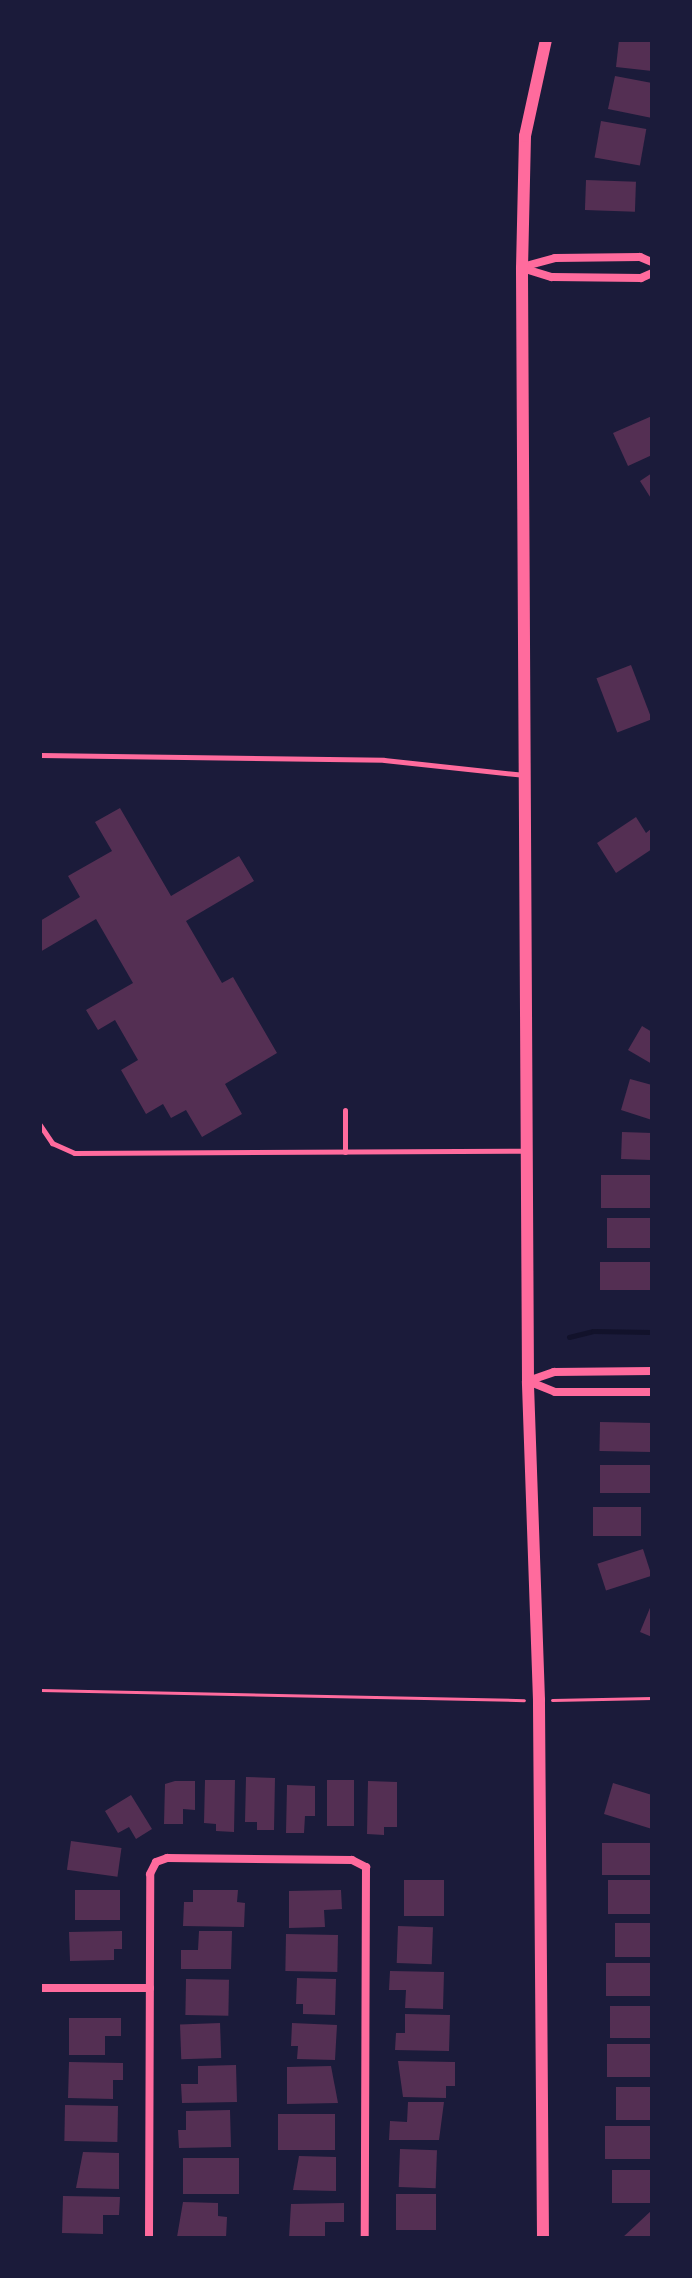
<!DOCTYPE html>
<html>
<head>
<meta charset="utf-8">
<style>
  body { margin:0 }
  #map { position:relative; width:692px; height:2278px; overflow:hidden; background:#1b1b3a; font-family:"IBM Plex Sans",sans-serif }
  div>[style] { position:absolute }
  .stream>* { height:5px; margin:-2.5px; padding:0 2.5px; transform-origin:2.5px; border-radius:2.5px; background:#12122b }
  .building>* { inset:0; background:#542f53; transform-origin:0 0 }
  .path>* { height:3px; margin:-1.5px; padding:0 1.5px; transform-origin:1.5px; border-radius:1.5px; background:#ff6b9d }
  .service>* { height:5px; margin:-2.5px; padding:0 2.5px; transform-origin:2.5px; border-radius:2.5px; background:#ff6b9d }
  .minor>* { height:8px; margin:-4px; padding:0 4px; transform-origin:4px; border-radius:4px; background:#ff6b9d }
  .tertiary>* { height:12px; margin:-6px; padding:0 6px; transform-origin:6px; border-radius:6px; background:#ff6b9d }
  span { translate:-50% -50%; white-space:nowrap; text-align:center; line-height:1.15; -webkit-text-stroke:8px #1b1b3a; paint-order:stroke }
  .frame { position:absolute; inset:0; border:42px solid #1b1b3a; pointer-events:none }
</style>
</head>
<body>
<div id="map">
  <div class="stream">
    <div style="left:569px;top:1337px;width:25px;rotate:-14deg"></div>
    <div style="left:593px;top:1331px;width:59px;rotate:1deg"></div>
  </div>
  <div class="building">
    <div style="clip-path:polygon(619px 40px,652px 40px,652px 71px,616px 67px)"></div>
    <div style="clip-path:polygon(615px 76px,652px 83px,652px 118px,608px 109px)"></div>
    <div style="left:601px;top:121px;width:46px;height:37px;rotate:10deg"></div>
    <div style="left:586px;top:180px;width:50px;height:30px;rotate:2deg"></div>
    <div style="clip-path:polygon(652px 416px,652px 455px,628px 466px,613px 433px)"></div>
    <div style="clip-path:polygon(652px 473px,652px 500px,640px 481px)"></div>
    <div style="left:631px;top:665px;width:58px;height:37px;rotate:69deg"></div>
    <div style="clip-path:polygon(120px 808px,171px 896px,239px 856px,254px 881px,186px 921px,222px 983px,233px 977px,277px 1053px,225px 1084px,242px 1114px,202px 1137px,186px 1110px,171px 1118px,163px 1104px,146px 1114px,121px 1070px,138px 1060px,115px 1020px,98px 1030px,86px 1010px,133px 983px,96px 919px,40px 952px,40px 921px,80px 897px,68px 876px,112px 851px,95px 822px)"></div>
    <div style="clip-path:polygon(636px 817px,646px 833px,652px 828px,652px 849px,616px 873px,597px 843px)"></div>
    <div style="clip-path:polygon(642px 1026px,652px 1032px,652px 1064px,628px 1050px)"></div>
    <div style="clip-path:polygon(630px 1079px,652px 1085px,652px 1120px,621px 1110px)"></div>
    <div style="left:622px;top:1132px;width:30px;height:27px;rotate:2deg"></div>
    <div style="left:601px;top:1175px;width:51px;height:33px"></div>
    <div style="left:652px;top:1218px;width:30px;height:45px;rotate:90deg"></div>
    <div style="left:600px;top:1262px;width:52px;height:28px"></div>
    <div style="left:600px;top:1422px;width:52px;height:29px;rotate:1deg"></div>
    <div style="left:600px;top:1465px;width:52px;height:28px"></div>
    <div style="left:641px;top:1507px;width:29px;height:48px;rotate:90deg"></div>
    <div style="left:643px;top:1549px;width:28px;height:48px;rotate:72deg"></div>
    <div style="clip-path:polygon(652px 1603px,652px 1637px,640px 1632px)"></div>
    <div style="clip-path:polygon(246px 1777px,275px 1778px,274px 1830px,257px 1830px,257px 1822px,245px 1822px)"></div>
    <div style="clip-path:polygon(205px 1780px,235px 1780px,234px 1832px,216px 1831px,216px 1824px,204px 1823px)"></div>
    <div style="left:327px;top:1780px;width:27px;height:46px"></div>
    <div style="clip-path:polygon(175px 1781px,195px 1781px,195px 1810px,183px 1809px,183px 1824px,164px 1824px,165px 1784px)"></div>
    <div style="clip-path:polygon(368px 1781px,397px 1782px,397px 1827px,384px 1827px,384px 1835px,367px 1834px)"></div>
    <div style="clip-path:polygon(613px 1783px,652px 1795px,652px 1829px,604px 1814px)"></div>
    <div style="clip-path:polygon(287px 1785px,315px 1786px,315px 1816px,305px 1816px,304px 1833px,286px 1833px)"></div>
    <div style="clip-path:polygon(131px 1795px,152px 1829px,136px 1839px,129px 1827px,118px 1833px,105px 1811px)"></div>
    <div style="left:71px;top:1841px;width:51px;height:29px;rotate:8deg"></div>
    <div style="left:602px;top:1843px;width:50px;height:32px"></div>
    <div style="left:404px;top:1880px;width:40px;height:36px"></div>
    <div style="left:652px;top:1880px;width:34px;height:44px;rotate:90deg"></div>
    <div style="left:75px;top:1890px;width:45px;height:30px"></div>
    <div style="clip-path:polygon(193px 1890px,238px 1890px,237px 1902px,245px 1903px,244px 1927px,183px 1926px,184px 1902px,193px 1902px)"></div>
    <div style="clip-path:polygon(341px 1890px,342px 1909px,324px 1910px,325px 1927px,289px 1928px,289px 1891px)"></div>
    <div style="left:652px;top:1923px;width:34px;height:37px;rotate:90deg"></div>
    <div style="left:398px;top:1926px;width:35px;height:37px;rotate:2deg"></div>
    <div style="clip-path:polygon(122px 1931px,122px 1949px,114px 1949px,114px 1960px,70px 1961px,69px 1932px)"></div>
    <div style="clip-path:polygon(199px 1931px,232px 1931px,231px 1969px,181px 1969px,181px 1950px,198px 1950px)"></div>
    <div style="left:286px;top:1934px;width:52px;height:37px;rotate:1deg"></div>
    <div style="left:652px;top:1963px;width:33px;height:46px;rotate:90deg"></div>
    <div style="clip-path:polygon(390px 1971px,444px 1972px,443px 2009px,405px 2008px,406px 1990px,389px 1990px)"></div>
    <div style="clip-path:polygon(297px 1978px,336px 1979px,335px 2015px,303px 2014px,303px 2004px,296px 2004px)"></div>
    <div style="left:186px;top:1979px;width:43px;height:36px;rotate:1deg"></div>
    <div style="left:652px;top:2006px;width:32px;height:42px;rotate:90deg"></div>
    <div style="clip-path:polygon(405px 2014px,450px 2015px,449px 2051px,395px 2050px,396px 2033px,405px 2033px)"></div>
    <div style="clip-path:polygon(69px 2018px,121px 2018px,121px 2036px,105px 2036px,105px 2055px,69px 2055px)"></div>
    <div style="left:220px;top:2023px;width:35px;height:40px;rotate:88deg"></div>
    <div style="clip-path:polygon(292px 2023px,337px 2025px,335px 2060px,297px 2059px,298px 2046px,291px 2046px)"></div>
    <div style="left:652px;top:2044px;width:33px;height:45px;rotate:90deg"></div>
    <div style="clip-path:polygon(398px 2061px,455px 2062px,455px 2086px,446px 2086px,446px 2098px,403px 2097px)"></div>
    <div style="clip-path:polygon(69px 2062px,123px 2063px,123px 2080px,113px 2080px,113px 2099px,68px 2098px)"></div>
    <div style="clip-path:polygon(236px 2065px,237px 2102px,182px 2103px,181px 2084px,198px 2084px,198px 2066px)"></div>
    <div style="clip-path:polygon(331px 2066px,338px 2103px,287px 2104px,287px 2067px)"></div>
    <div style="left:652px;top:2087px;width:33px;height:36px;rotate:90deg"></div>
    <div style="clip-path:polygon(408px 2102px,444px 2102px,439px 2140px,389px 2140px,390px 2121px,407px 2122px)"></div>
    <div style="left:65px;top:2105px;width:53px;height:36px;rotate:1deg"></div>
    <div style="clip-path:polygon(230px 2110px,231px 2147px,179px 2148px,178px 2130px,186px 2130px,186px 2111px)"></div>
    <div style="left:278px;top:2114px;width:57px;height:36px"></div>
    <div style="left:652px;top:2126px;width:33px;height:47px;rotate:90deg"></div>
    <div style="left:400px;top:2149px;width:37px;height:38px;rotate:2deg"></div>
    <div style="clip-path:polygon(83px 2152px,119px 2153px,119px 2189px,76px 2188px)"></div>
    <div style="clip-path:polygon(299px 2156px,336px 2157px,336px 2191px,293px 2190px)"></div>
    <div style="left:183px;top:2158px;width:56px;height:36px"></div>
    <div style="left:612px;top:2170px;width:40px;height:33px"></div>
    <div style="left:436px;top:2194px;width:36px;height:40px;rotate:90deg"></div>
    <div style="clip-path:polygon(63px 2196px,120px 2197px,119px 2215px,103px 2215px,103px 2234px,62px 2233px)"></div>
    <div style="clip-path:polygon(183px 2202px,218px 2203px,218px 2216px,227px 2217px,226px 2238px,177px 2237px)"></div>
    <div style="clip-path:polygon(344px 2203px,344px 2222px,325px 2222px,325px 2238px,289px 2238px,291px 2204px)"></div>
    <div style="clip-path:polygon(652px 2210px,652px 2238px,622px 2238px)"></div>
  </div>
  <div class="path">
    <div style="left:40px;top:1690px;width:484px;rotate:1.2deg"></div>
    <div style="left:552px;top:1700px;width:100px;rotate:-1.1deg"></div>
  </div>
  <div class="service">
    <div style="left:40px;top:755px;width:344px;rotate:0.8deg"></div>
    <div style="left:384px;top:760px;width:142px;rotate:6.1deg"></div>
    <div style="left:40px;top:1125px;width:22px;rotate:56deg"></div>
    <div style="left:52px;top:1143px;width:24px;rotate:24deg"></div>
    <div style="left:74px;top:1153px;width:453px;rotate:-0.3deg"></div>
    <div style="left:345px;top:1152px;width:42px;rotate:-90deg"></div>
  </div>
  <div class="minor">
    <div style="left:522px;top:267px;width:34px;rotate:-15deg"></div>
    <div style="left:555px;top:258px;width:85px;rotate:-0.7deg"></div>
    <div style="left:640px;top:257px;width:13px;rotate:23deg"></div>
    <div style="left:522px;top:268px;width:31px;rotate:17deg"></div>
    <div style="left:552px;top:277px;width:89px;rotate:0.6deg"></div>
    <div style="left:641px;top:278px;width:12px;rotate:-24deg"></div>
    <div style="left:528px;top:1381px;width:29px;rotate:22deg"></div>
    <div style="left:555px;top:1392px;width:97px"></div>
    <div style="left:528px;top:1381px;width:28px;rotate:-19deg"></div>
    <div style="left:554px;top:1372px;width:98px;rotate:-0.6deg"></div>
    <div style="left:40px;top:1988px;width:110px"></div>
    <div style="left:149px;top:2238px;width:364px;rotate:-89.8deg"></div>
    <div style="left:150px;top:1874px;width:13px;rotate:-63deg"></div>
    <div style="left:156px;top:1862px;width:12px;rotate:-20deg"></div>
    <div style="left:167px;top:1858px;width:185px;rotate:0.6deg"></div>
    <div style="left:352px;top:1860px;width:16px;rotate:27deg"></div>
    <div style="left:366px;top:1867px;width:371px;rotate:90.2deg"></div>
  </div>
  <div class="tertiary">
    <div style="left:543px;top:2238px;width:538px;rotate:-90.43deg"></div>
    <div style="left:539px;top:1700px;width:319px;rotate:-92deg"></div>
    <div style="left:528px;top:1381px;width:1113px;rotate:-90.31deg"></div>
    <div style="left:522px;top:268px;width:132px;rotate:-88.7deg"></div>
    <div style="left:525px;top:136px;width:98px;rotate:-77.7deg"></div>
  </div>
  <div class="frame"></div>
</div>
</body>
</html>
